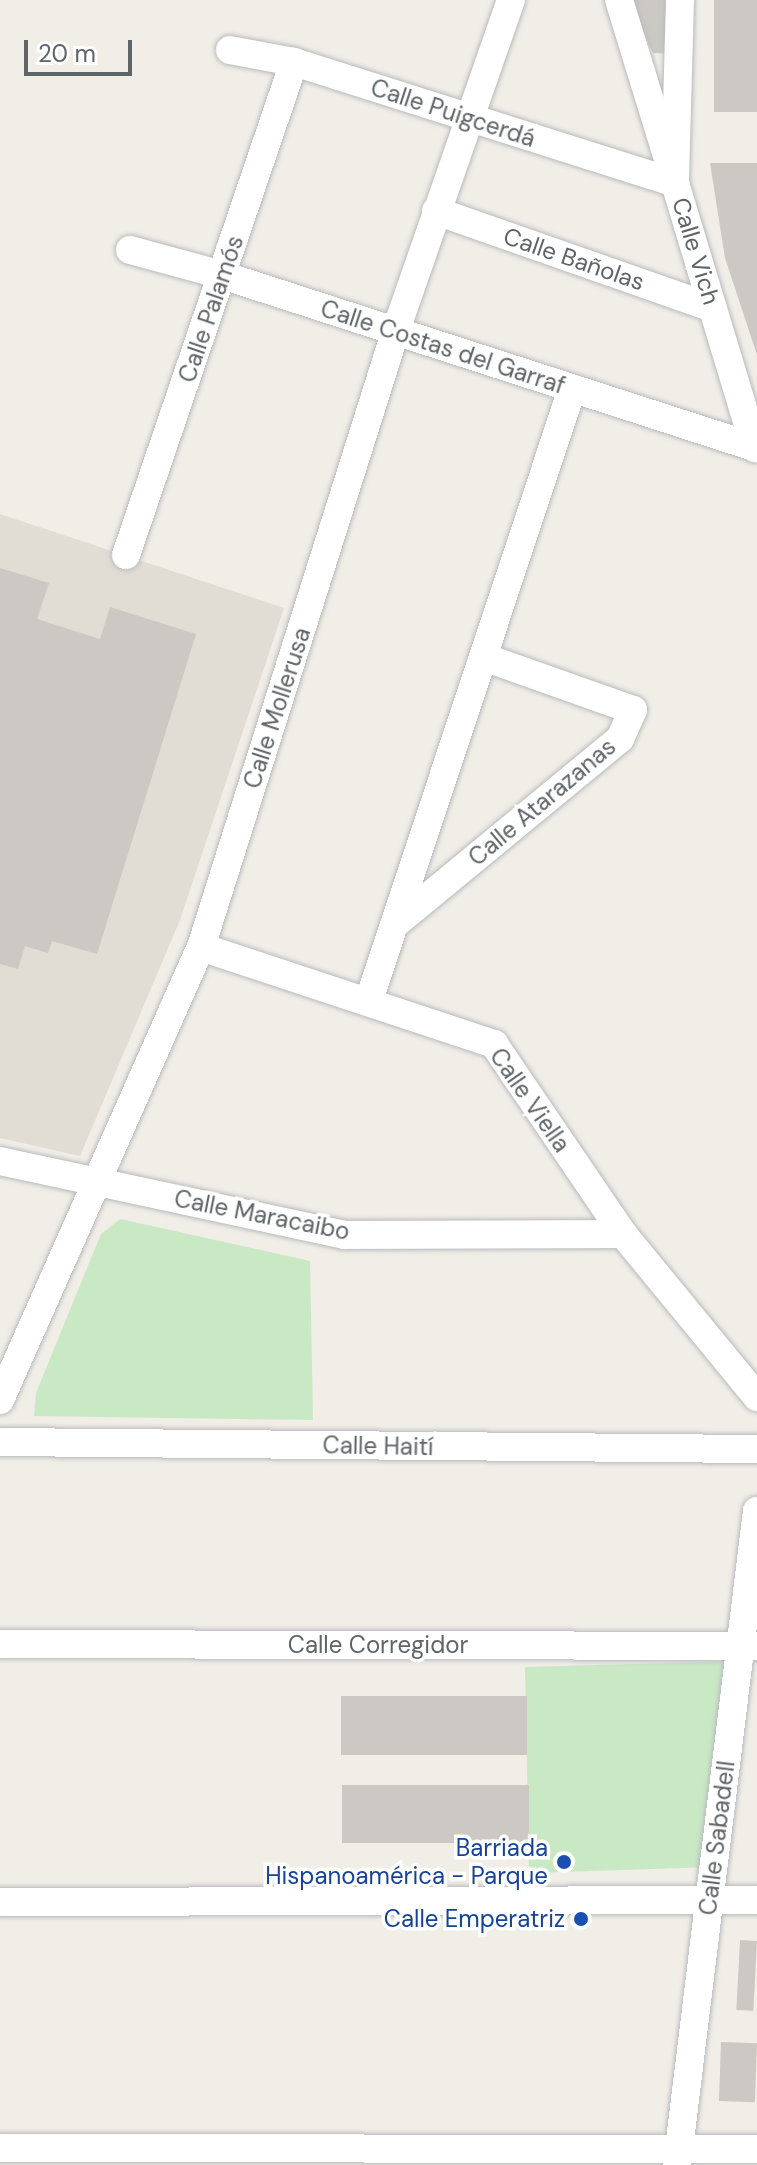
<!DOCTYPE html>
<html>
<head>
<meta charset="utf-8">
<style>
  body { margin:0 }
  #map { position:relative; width:757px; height:2165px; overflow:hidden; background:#f1ede7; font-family:"DM Sans",sans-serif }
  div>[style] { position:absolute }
  .education>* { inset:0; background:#e1ddd5 }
  .green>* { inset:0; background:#c9e8c4 }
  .building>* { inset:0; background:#ccc8c3; transform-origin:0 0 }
  .roads { filter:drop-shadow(0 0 2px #b7babd) drop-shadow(0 0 2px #b7babd) }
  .street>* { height:28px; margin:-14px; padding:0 14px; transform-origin:14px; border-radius:14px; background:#fff }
  .dots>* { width:22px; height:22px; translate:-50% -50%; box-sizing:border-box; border:4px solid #fff; border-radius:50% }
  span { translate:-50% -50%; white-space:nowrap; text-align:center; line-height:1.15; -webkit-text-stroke:7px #fff; paint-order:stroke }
  .street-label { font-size:24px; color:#5e6467 }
  .transit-label { font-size:24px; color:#164399 }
  .right { translate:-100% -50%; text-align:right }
  .scale { position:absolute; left:24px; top:40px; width:108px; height:36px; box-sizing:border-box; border:4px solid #5e6467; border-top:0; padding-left:10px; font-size:24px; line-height:28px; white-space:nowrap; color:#5e6467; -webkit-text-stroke:6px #fff; paint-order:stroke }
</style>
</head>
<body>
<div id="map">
  <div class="education">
    <div style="clip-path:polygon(0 514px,284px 608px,180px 920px,80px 1156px,0 1138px)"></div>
  </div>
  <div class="green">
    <div style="clip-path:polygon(120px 1219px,310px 1261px,313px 1420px,34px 1416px,36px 1393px,101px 1234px)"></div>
    <div style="clip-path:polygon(738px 1661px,713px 1867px,529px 1873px,525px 1667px)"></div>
  </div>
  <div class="building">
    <div style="clip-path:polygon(628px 0,677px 0,678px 54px,653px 53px)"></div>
    <div style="left:714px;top:0;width:43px;height:112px"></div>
    <div style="clip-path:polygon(710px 163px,757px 163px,757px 355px,725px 258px)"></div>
    <div style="clip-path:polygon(0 568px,49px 583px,37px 619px,100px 639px,110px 607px,196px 634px,97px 954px,52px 941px,48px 953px,25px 946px,18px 969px,0 964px)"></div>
    <div style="left:527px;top:1696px;width:59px;height:186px;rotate:90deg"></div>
    <div style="left:342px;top:1785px;width:187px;height:58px"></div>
    <div style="left:740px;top:1940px;width:17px;height:70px;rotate:3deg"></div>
    <div style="left:721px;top:2042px;width:36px;height:59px;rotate:2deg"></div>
  </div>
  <div class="roads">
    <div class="street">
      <div style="left:619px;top:0;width:166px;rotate:72.9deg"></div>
      <div style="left:680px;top:0;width:183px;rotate:91.6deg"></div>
      <div style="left:675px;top:183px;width:277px;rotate:73.2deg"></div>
      <div style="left:230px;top:50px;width:65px;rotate:10.6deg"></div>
      <div style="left:294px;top:62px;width:400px;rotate:17.6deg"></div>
      <div style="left:436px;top:211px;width:293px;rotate:19.3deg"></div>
      <div style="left:130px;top:250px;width:95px;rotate:15.2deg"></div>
      <div style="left:222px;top:275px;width:562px;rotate:17.92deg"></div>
      <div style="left:126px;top:555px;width:521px;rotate:-71.18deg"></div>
      <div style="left:394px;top:925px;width:293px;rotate:-39.5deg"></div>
      <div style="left:620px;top:739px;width:32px;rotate:-66deg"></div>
      <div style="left:633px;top:710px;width:159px;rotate:-160.5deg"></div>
      <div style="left:201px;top:947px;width:309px;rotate:18.3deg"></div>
      <div style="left:494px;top:1044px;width:230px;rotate:55.8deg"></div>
      <div style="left:623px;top:1234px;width:211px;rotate:50.6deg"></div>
      <div style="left:369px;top:1000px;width:644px;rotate:-71.62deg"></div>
      <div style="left:0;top:1161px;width:352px;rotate:12.1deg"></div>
      <div style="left:344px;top:1235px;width:279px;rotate:-0.2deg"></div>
      <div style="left:0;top:1400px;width:496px;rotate:-66.1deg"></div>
      <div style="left:201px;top:947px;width:644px;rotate:-72.47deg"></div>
      <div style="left:395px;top:333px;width:353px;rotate:-70.8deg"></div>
      <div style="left:0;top:1442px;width:757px;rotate:0.53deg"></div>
      <div style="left:0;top:1644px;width:757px;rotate:0.15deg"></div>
      <div style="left:0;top:1902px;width:757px;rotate:-0.15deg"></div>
      <div style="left:0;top:2148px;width:757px;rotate:0.08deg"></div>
      <div style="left:677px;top:2165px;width:659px;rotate:-83.03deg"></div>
    </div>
  </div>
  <div class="dots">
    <div style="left:564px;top:1862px;background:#1a4fb4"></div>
    <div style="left:581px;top:1919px;background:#1a4fb4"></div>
  </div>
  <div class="street-label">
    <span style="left:453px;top:113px;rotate:18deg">Calle Puigcerdá</span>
    <span style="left:696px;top:251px;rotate:73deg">Calle Vich</span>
    <span style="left:574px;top:259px;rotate:19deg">Calle Bañolas</span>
    <span style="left:211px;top:309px;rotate:-71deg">Calle Palamós</span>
    <span style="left:443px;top:347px;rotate:18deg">Calle Costas del Garraf</span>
    <span style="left:277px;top:708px;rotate:-72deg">Calle Mollerusa</span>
    <span style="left:542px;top:802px;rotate:-40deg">Calle Atarazanas</span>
    <span style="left:530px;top:1100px;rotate:55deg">Calle Viella</span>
    <span style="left:262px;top:1215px;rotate:11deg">Calle Maracaibo</span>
    <span style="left:378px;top:1446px;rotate:1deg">Calle Haití</span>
    <span style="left:378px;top:1645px">Calle Corregidor</span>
    <span style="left:717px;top:1838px;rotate:-83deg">Calle Sabadell</span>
  </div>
  <div class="transit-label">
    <span class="right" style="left:548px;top:1862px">Barriada<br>Hispanoamérica - Parque</span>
    <span class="right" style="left:565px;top:1919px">Calle Emperatriz</span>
  </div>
  <div class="scale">20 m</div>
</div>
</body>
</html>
